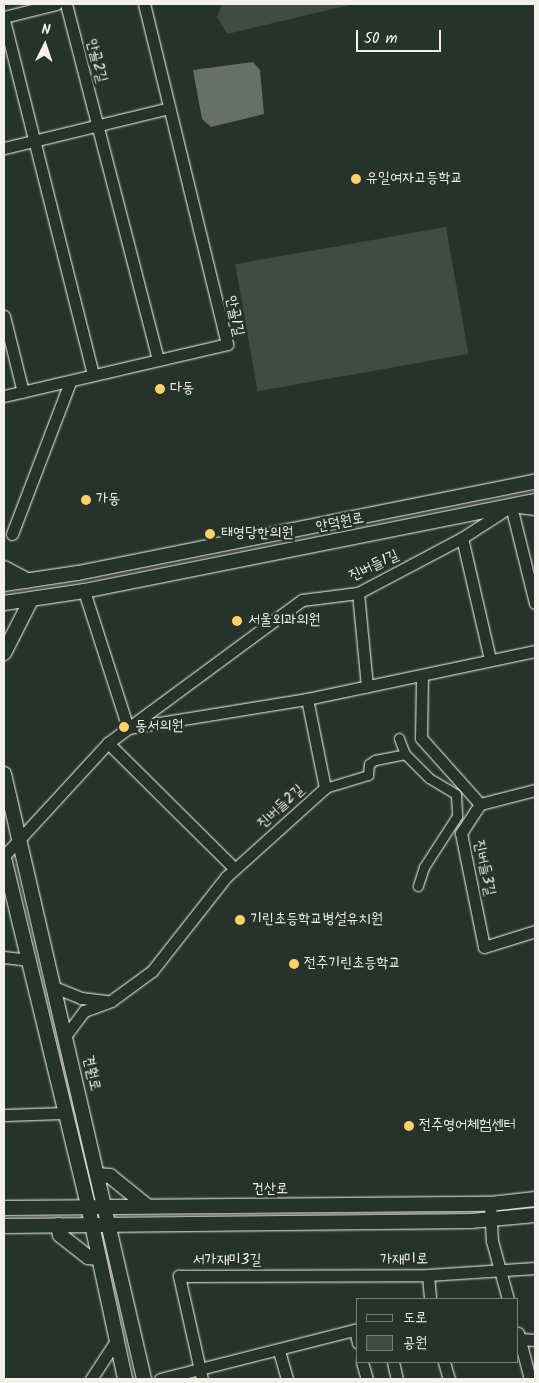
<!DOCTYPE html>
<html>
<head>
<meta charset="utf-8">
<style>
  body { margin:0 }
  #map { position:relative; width:539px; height:1383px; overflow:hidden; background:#26332d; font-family:Kalam,"Poor Story",sans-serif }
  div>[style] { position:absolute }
  .green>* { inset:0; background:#414b45; transform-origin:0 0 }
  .water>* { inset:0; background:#676f68 }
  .roads { filter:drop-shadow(0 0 1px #f4f1e8) drop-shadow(0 0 1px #f4f1e8) }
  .pedestrian>* { height:9px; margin:-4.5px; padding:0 4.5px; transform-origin:4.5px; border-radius:4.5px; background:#26332d }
  .minor>* { height:11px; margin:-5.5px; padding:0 5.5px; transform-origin:5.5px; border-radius:5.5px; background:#26332d }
  .tertiary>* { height:14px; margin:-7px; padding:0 7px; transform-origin:7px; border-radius:7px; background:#26332d }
  .dots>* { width:14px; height:14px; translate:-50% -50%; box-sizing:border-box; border:2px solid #26332d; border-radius:50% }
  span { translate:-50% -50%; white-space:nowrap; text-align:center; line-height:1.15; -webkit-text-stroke:5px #26332d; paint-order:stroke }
  .street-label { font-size:15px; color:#f4f1e8 }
  .poi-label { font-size:15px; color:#f4f1e8 }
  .left { translate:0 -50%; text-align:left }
  .frame { position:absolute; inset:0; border:5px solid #f4f1e8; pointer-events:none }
  .legend { position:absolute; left:356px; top:1298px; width:162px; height:65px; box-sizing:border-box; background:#26332d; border:1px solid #787f78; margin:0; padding:6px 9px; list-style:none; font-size:15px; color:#f4f1e8 }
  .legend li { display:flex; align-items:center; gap:10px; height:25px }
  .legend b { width:25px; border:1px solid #787f78 }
  .north { position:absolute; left:20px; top:20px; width:50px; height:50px; -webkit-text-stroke:4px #26332d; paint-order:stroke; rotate:4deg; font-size:14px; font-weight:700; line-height:20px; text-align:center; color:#f4f1e8 }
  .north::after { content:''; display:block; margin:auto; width:18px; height:22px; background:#f4f1e8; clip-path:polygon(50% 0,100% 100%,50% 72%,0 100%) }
  .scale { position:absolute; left:356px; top:30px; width:85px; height:22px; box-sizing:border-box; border:2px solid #f4f1e8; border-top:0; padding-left:6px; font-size:15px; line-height:18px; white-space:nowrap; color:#f4f1e8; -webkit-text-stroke:4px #26332d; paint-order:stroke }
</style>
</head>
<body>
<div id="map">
  <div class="green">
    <div style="clip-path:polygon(222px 4px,354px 4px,227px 34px,217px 17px)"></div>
    <div style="left:446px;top:227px;width:129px;height:214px;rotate:80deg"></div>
  </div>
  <div class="water">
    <div style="clip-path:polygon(253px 62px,260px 70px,264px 114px,211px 127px,202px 119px,193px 70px)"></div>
  </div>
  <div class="roads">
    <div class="pedestrian">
      <div style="left:405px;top:754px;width:34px;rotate:45deg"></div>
      <div style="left:429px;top:778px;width:31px;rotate:31deg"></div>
      <div style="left:456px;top:794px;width:22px;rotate:87deg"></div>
      <div style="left:457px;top:816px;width:61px;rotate:122.9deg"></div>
      <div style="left:424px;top:867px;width:20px;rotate:108deg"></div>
      <div style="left:325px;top:788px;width:45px;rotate:-16.8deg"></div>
      <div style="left:368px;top:775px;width:11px;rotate:-85deg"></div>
      <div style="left:369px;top:764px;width:7px;rotate:-34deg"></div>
      <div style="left:375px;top:760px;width:31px;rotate:-11deg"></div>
      <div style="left:405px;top:754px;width:17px;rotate:-111deg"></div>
    </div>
    <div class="minor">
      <div style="left:66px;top:4px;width:367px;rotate:75.5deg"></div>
      <div style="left:4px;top:17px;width:54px;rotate:-14deg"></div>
      <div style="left:4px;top:20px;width:366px;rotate:75.9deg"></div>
      <div style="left:4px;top:148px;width:170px;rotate:-13.6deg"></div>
      <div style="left:4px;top:316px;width:78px;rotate:76deg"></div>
      <div style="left:4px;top:396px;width:229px;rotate:-13.1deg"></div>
      <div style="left:227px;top:344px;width:350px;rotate:-103.7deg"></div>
      <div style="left:511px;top:506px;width:100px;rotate:76.1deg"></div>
      <div style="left:12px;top:534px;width:163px;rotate:-69.1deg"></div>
      <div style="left:462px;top:538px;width:124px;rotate:77deg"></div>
      <div style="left:84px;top:591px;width:144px;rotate:72.2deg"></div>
      <div style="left:128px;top:728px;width:181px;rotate:-9.2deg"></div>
      <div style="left:307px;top:699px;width:233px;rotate:-11.9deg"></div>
      <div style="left:358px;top:593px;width:94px;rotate:84.5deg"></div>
      <div style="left:422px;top:677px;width:61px;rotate:90.9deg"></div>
      <div style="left:421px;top:738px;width:89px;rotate:48.2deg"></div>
      <div style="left:108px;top:743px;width:177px;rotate:44.8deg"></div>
      <div style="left:535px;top:790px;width:57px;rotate:165.7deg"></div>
      <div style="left:480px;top:804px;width:35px;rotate:123deg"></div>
      <div style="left:461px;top:833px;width:116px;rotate:78.6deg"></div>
      <div style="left:484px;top:947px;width:53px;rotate:-17.4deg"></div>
      <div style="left:4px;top:856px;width:154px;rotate:-47.4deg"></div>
      <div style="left:108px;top:743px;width:241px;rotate:-36.4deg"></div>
      <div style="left:302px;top:600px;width:56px;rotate:-7.1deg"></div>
      <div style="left:358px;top:593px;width:118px;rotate:-27.9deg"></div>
      <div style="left:462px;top:538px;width:59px;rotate:-33.1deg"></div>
      <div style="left:511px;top:506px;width:24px;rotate:7deg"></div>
      <div style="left:4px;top:957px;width:23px;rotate:7deg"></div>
      <div style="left:54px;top:987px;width:29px;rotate:22deg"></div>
      <div style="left:81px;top:998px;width:25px;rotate:7deg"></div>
      <div style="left:66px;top:1035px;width:30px;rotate:-53deg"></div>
      <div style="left:84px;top:1011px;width:29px;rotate:-20deg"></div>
      <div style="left:111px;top:1001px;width:51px;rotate:-36.2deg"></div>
      <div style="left:152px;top:971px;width:120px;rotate:-51.8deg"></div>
      <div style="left:226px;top:877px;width:133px;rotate:-42deg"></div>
      <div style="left:325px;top:788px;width:91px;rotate:-101.4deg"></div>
      <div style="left:4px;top:1115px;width:61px;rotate:-1.9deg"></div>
      <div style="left:490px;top:1204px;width:37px;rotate:87deg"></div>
      <div style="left:492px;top:1241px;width:60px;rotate:74.6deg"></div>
      <div style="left:428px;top:1275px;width:24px;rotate:85deg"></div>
      <div style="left:355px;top:1330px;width:13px;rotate:77deg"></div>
      <div style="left:518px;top:1333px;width:48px;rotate:75.4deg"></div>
      <div style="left:520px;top:1339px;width:15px;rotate:4deg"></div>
      <div style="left:279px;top:1351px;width:29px;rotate:74deg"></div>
      <div style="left:362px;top:1362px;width:18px;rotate:74deg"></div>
      <div style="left:393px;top:1362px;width:17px;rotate:77deg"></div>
      <div style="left:444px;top:1362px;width:18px;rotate:74deg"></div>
      <div style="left:91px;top:1379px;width:45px;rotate:-56.7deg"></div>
      <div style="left:160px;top:1379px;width:204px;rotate:-14.2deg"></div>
      <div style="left:202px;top:1379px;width:106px;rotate:-102.6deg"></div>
      <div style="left:179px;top:1276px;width:249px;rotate:-0.2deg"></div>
      <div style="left:428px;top:1275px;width:107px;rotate:-3.7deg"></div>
    </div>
    <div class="tertiary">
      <div style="left:4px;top:568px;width:27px;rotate:28deg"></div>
      <div style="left:4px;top:584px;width:75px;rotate:-8.5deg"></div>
      <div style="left:78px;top:573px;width:466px;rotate:-11.3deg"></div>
      <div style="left:4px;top:603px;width:81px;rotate:-8.5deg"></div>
      <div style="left:84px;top:591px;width:460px;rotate:-11.3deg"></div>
      <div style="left:4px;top:653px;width:59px;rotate:-63deg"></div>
      <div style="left:4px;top:774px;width:621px;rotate:76.97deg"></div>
      <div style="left:4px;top:858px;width:358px;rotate:76.4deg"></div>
      <div style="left:88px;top:1206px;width:177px;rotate:77.9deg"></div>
      <div style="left:97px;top:1175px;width:13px;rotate:4deg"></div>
      <div style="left:110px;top:1176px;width:48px;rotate:39deg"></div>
      <div style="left:4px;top:1208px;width:486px;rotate:-0.5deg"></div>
      <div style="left:490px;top:1204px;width:45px;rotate:-6.3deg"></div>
      <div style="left:58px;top:1225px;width:10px;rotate:79deg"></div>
      <div style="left:60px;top:1235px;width:36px;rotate:38deg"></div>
      <div style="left:88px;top:1257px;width:11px;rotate:5deg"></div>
      <div style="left:4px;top:1226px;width:467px;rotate:-0.6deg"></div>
      <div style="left:471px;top:1221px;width:64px;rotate:-5.4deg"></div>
    </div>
  </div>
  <div class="dots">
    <div style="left:356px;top:179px;background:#ffd166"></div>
    <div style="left:160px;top:389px;background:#ffd166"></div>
    <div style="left:86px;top:500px;background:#ffd166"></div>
    <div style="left:210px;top:534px;background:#ffd166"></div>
    <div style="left:237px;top:621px;background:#ffd166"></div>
    <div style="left:124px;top:727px;background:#ffd166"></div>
    <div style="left:240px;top:920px;background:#ffd166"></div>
    <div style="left:294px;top:964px;background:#ffd166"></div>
    <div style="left:409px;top:1126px;background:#ffd166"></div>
  </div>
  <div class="street-label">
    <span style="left:96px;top:61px;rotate:75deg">안골2길</span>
    <span style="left:234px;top:316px;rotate:78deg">안골1길</span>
    <span style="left:340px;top:523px;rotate:-11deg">안덕원로</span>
    <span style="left:374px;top:566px;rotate:-25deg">진버들1길</span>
    <span style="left:281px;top:807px;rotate:-42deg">진버들2길</span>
    <span style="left:484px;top:868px;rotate:78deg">진버들3길</span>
    <span style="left:91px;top:1073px;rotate:77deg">견훤로</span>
    <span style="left:270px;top:1190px">건산로</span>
    <span style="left:404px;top:1260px;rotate:-1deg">가재미로</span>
    <span style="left:227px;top:1261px">서가재미3길</span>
  </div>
  <div class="poi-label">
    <span class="left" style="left:366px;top:179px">유일여자고등학교</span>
    <span class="left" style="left:170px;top:389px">다동</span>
    <span class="left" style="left:96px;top:500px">가동</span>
    <span class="left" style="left:221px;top:534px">태영당한의원</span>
    <span class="left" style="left:248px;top:621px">서울외과의원</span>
    <span class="left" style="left:135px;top:727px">동서의원</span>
    <span class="left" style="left:250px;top:920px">기린초등학교병설유치원</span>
    <span class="left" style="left:304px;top:964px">전주기린초등학교</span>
    <span class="left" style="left:419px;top:1126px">전주영어체험센터</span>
  </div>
  <div class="frame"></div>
  <ul class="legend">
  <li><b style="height:6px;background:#26332d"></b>도로</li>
  <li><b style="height:14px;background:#414b45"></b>공원</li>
  </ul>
  <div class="north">N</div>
  <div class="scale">50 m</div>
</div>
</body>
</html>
